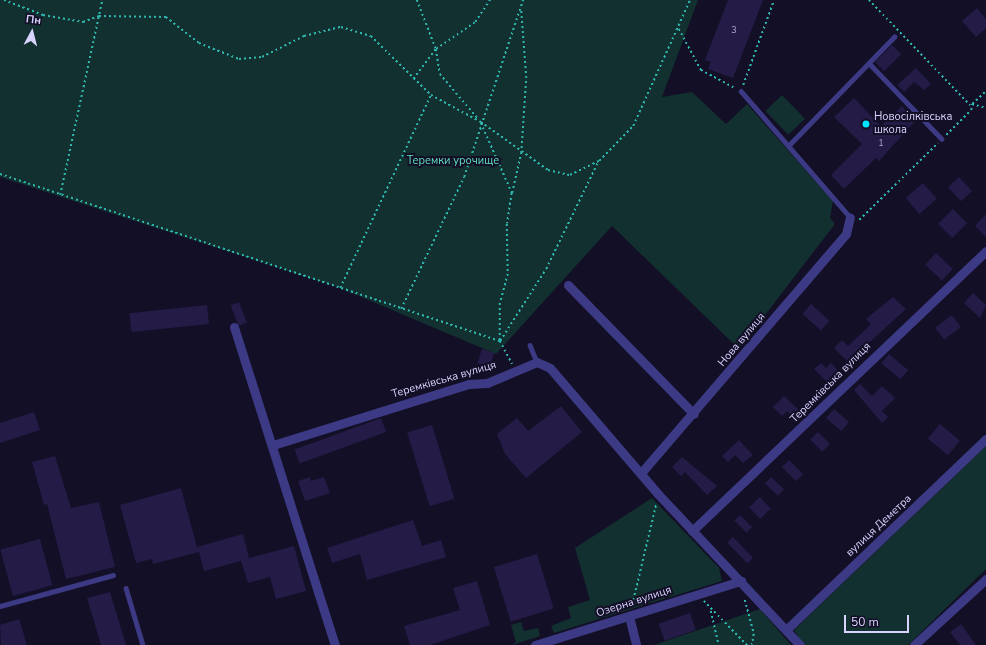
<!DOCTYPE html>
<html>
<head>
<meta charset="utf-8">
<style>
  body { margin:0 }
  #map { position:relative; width:986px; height:645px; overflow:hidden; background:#130f26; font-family:"Nunito Sans",sans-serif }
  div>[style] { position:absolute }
  .green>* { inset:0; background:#12302f; transform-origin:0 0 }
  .building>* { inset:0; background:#241b47; transform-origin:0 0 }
  .path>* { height:1.5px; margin-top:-0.75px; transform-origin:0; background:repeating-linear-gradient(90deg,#2fb8b0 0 2px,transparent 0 5px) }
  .service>* { height:4.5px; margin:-2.25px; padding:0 2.25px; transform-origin:2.25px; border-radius:2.25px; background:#3d3a85 }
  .minor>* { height:9px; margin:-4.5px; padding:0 4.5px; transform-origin:4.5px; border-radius:4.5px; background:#3d3a85 }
  .dots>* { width:11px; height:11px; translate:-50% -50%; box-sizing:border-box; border:2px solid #130f26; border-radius:50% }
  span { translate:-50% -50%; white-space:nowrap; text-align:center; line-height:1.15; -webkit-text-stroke:4px #130f26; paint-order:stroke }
  .number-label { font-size:9px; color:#aca6d1 }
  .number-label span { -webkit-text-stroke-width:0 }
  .poi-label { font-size:11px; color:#d9d4ff }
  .left { translate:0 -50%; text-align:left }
  .park-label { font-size:11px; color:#5fe0c0 }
  .street-label { font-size:11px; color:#d9d4ff }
  .north { position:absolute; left:12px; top:12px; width:40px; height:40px; -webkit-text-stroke:3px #130f26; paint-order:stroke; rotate:7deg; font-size:11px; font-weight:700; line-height:16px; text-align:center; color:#d9d4ff }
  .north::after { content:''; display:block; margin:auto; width:14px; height:18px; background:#d9d4ff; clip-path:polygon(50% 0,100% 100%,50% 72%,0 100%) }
  .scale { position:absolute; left:844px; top:615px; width:65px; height:18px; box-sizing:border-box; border:2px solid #d9d4ff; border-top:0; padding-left:5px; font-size:12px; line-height:14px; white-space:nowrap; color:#d9d4ff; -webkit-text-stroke:3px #130f26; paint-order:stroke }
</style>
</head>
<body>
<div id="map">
  <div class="green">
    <div style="clip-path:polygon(0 0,698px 0,662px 97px,692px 92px,726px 124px,747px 104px,833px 201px,830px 218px,835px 224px,739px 349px,612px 226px,496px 354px,340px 288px,0 177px)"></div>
    <div style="left:782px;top:95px;width:33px;height:23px;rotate:46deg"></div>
    <div style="clip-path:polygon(986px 446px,986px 569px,908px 645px,804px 645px,794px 630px)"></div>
    <div style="clip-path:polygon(652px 498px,719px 568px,722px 581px,554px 633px,551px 626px,571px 618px,568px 607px,590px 600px,575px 548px)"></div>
    <div style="clip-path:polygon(760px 609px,791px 645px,654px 645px)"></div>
    <div style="clip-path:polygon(521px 622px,524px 631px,538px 628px,540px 636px,512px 645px,516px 642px,511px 625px)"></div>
  </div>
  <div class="building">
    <div style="clip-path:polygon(728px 0,763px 0,733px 78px,708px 69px,711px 62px,705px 60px)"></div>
    <div style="clip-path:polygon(977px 8px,986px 19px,986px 28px,976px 37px,962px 21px)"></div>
    <div style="left:892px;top:45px;width:13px;height:24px;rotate:45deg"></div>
    <div style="clip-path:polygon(916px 68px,931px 84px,924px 90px,914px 82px,904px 92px,897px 85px)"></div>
    <div style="clip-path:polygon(854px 98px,881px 126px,902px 106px,916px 120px,879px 161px,876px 158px,844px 189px,831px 175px,862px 144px,834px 117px)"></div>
    <div style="left:959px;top:177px;width:19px;height:15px;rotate:47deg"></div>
    <div style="left:923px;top:183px;width:21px;height:23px;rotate:49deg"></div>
    <div style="left:953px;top:209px;width:20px;height:21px;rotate:45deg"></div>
    <div style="clip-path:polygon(986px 214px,986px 237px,975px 226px)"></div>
    <div style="left:936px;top:253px;width:23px;height:16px;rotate:43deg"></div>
    <div style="clip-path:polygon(973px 293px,986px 305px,980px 318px,964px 303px)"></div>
    <div style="clip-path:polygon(893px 297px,906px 309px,848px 362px,834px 348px,842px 340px,848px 346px,871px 324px,866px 319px)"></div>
    <div style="left:239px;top:302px;width:22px;height:9px;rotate:69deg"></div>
    <div style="left:811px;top:304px;width:25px;height:13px;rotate:42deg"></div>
    <div style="left:207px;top:305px;width:19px;height:78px;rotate:84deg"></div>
    <div style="left:952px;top:315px;width:15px;height:21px;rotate:53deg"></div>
    <div style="left:482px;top:349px;width:13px;height:15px;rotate:18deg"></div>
    <div style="left:889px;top:354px;width:25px;height:12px;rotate:40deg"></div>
    <div style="clip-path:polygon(821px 363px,826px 368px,831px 363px,839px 372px,828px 383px,814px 369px)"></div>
    <div style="clip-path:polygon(860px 384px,872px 396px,882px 386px,895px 398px,882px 411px,888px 417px,882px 423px,854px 390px)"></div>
    <div style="clip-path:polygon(784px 396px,799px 410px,792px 416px,787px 411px,782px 416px,773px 407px)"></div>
    <div style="clip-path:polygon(561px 406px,582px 432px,526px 478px,505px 454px,497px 434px,517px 418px,528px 431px)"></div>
    <div style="left:834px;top:409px;width:20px;height:12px;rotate:41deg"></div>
    <div style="clip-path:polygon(34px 412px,40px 430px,0 443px,0 423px)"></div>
    <div style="left:381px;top:418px;width:15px;height:92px;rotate:70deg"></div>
    <div style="left:940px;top:424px;width:26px;height:19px;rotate:40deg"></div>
    <div style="left:432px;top:425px;width:77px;height:26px;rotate:73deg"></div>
    <div style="left:818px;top:432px;width:17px;height:11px;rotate:45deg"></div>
    <div style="clip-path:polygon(739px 440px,753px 455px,743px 463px,735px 455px,728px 462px,722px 456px)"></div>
    <div style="clip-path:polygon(55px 456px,71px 508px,99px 502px,115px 567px,66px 579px,47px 504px,44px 505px,32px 462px)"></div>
    <div style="clip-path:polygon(682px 457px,717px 486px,707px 495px,685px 472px,681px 476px,672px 467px)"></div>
    <div style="left:789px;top:460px;width:20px;height:10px;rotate:45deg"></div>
    <div style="clip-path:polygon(310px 477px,311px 481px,324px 477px,330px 493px,305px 501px,298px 481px)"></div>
    <div style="left:771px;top:477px;width:18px;height:9px;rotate:43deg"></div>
    <div style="clip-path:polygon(181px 488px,197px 547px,243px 534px,249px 558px,294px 546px,306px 591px,276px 599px,270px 577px,248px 583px,241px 561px,204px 571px,199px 552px,153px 564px,152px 559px,136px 563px,120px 505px)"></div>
    <div style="left:760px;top:497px;width:16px;height:15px;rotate:47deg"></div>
    <div style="left:740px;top:515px;width:17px;height:8px;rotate:45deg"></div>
    <div style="clip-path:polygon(413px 520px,422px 546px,441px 540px,446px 557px,367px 580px,360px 554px,332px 563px,327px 548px)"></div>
    <div style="left:733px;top:537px;width:29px;height:8px;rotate:46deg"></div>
    <div style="left:40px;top:539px;width:48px;height:41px;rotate:75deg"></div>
    <div style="left:537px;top:554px;width:57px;height:45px;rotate:73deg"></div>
    <div style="clip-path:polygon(477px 581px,490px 625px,430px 645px,410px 645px,404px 626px,460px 610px,453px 588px)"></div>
    <div style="clip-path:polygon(110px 592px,126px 645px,101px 645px,87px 598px)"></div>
    <div style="left:690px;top:613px;width:18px;height:33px;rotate:71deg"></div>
    <div style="clip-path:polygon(19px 619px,27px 645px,1px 645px,0 625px)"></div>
    <div style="clip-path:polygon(961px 624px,976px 645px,960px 645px,950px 632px)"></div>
  </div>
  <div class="path">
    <div style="left:4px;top:0;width:42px;rotate:21deg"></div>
    <div style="left:43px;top:15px;width:41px;rotate:9.9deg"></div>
    <div style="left:83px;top:22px;width:17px;rotate:-21deg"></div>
    <div style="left:99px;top:16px;width:67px;rotate:0.9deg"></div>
    <div style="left:166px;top:17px;width:42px;rotate:38.2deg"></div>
    <div style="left:199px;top:43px;width:43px;rotate:21.8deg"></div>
    <div style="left:239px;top:59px;width:23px;rotate:-5deg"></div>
    <div style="left:262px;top:57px;width:47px;rotate:-26.6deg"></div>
    <div style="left:304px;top:36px;width:38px;rotate:-14deg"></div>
    <div style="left:341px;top:27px;width:31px;rotate:17deg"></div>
    <div style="left:371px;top:36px;width:84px;rotate:44.5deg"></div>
    <div style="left:431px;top:95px;width:57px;rotate:28.4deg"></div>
    <div style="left:481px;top:122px;width:82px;rotate:35.6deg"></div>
    <div style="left:548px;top:170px;width:23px;rotate:13deg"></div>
    <div style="left:570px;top:175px;width:32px;rotate:-26deg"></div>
    <div style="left:599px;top:161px;width:49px;rotate:-45.8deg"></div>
    <div style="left:633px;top:126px;width:138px;rotate:-65.7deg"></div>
    <div style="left:417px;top:0;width:53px;rotate:68.8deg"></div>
    <div style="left:436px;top:49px;width:25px;rotate:81deg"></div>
    <div style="left:440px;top:74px;width:60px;rotate:49.7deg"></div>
    <div style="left:869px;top:0;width:146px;rotate:46.1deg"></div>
    <div style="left:679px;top:29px;width:47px;rotate:61.8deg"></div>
    <div style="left:701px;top:70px;width:38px;rotate:28deg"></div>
    <div style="left:413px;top:79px;width:38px;rotate:-53deg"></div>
    <div style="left:436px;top:49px;width:47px;rotate:-34.7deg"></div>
    <div style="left:475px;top:22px;width:27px;rotate:-56deg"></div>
    <div style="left:743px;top:85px;width:90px;rotate:-70deg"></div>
    <div style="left:972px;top:104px;width:19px;rotate:-43deg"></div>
    <div style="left:481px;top:123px;width:77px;rotate:66.1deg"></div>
    <div style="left:512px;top:193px;width:31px;rotate:99deg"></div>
    <div style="left:507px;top:224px;width:50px;rotate:88.9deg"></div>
    <div style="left:508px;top:274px;width:30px;rotate:105deg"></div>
    <div style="left:500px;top:303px;width:38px;rotate:90deg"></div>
    <div style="left:946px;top:135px;width:35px;rotate:-45deg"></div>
    <div style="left:971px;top:110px;width:6px;rotate:-81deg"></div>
    <div style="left:972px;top:104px;width:15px;rotate:16deg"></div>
    <div style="left:0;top:174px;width:527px;rotate:18.47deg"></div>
    <div style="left:500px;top:341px;width:26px;rotate:62deg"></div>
    <div style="left:512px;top:193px;width:41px;rotate:-77.3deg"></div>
    <div style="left:521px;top:153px;width:75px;rotate:-86.2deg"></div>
    <div style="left:526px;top:78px;width:67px;rotate:-94.3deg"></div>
    <div style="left:60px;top:195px;width:199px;rotate:-77.8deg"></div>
    <div style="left:859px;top:220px;width:110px;rotate:-44.3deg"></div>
    <div style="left:340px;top:288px;width:213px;rotate:-64.8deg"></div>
    <div style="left:401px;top:309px;width:146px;rotate:-64.5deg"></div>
    <div style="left:464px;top:177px;width:187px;rotate:-71.6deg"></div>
    <div style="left:500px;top:341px;width:85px;rotate:-57.4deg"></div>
    <div style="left:546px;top:269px;width:119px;rotate:-64.1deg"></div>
    <div style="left:745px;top:600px;width:35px;rotate:75deg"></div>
    <div style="left:754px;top:634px;width:11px;rotate:100deg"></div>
    <div style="left:704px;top:601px;width:62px;rotate:45.7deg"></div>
    <div style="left:632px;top:605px;width:104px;rotate:-76.6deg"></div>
    <div style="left:711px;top:611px;width:35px;rotate:77deg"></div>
  </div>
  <div class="service">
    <div style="left:869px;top:63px;width:105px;rotate:46.2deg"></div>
    <div style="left:741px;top:91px;width:167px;rotate:49.1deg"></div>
    <div style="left:789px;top:145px;width:151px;rotate:-45.8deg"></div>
    <div style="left:530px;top:345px;width:18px;rotate:68deg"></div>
    <div style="left:126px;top:588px;width:59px;rotate:73.4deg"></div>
    <div style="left:0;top:606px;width:117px;rotate:-15.3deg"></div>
  </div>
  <div class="minor">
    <div style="left:568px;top:285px;width:180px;rotate:45.7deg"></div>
    <div style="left:234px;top:327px;width:334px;rotate:72.4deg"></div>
    <div style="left:273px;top:445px;width:205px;rotate:-17.3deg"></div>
    <div style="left:469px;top:384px;width:18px;rotate:-3deg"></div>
    <div style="left:487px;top:383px;width:54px;rotate:-22.8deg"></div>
    <div style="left:537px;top:362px;width:14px;rotate:25deg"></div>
    <div style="left:550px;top:368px;width:166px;rotate:49.4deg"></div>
    <div style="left:658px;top:494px;width:207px;rotate:46.8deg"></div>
    <div style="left:641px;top:473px;width:315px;rotate:-49.4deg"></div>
    <div style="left:846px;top:234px;width:17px;rotate:-77deg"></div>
    <div style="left:692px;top:531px;width:406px;rotate:-43.6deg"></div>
    <div style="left:629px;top:616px;width:30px;rotate:76deg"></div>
    <div style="left:788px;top:628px;width:274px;rotate:-43.7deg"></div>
    <div style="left:535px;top:645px;width:216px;rotate:-17.3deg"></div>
    <div style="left:914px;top:645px;width:98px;rotate:-42.5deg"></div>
  </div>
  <div class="dots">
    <div style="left:866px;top:124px;background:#00e5ff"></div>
  </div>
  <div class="number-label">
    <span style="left:734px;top:30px">3</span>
    <span style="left:881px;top:143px">1</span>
  </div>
  <div class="poi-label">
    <span class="left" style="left:874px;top:124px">Новосілківська<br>школа</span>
  </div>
  <div class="park-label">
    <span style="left:453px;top:161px">Теремки урочище</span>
  </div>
  <div class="street-label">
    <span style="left:742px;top:340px;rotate:-50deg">Нова вулиця</span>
    <span style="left:444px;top:380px;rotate:-16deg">Теремківська вулиця</span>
    <span style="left:831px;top:383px;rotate:-45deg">Теремківська вулиця</span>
    <span style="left:879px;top:526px;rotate:-43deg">вулиця Деметра</span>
    <span style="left:634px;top:602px;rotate:-18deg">Озерна вулиця</span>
  </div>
  <div class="north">Пн</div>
  <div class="scale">50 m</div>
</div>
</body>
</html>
